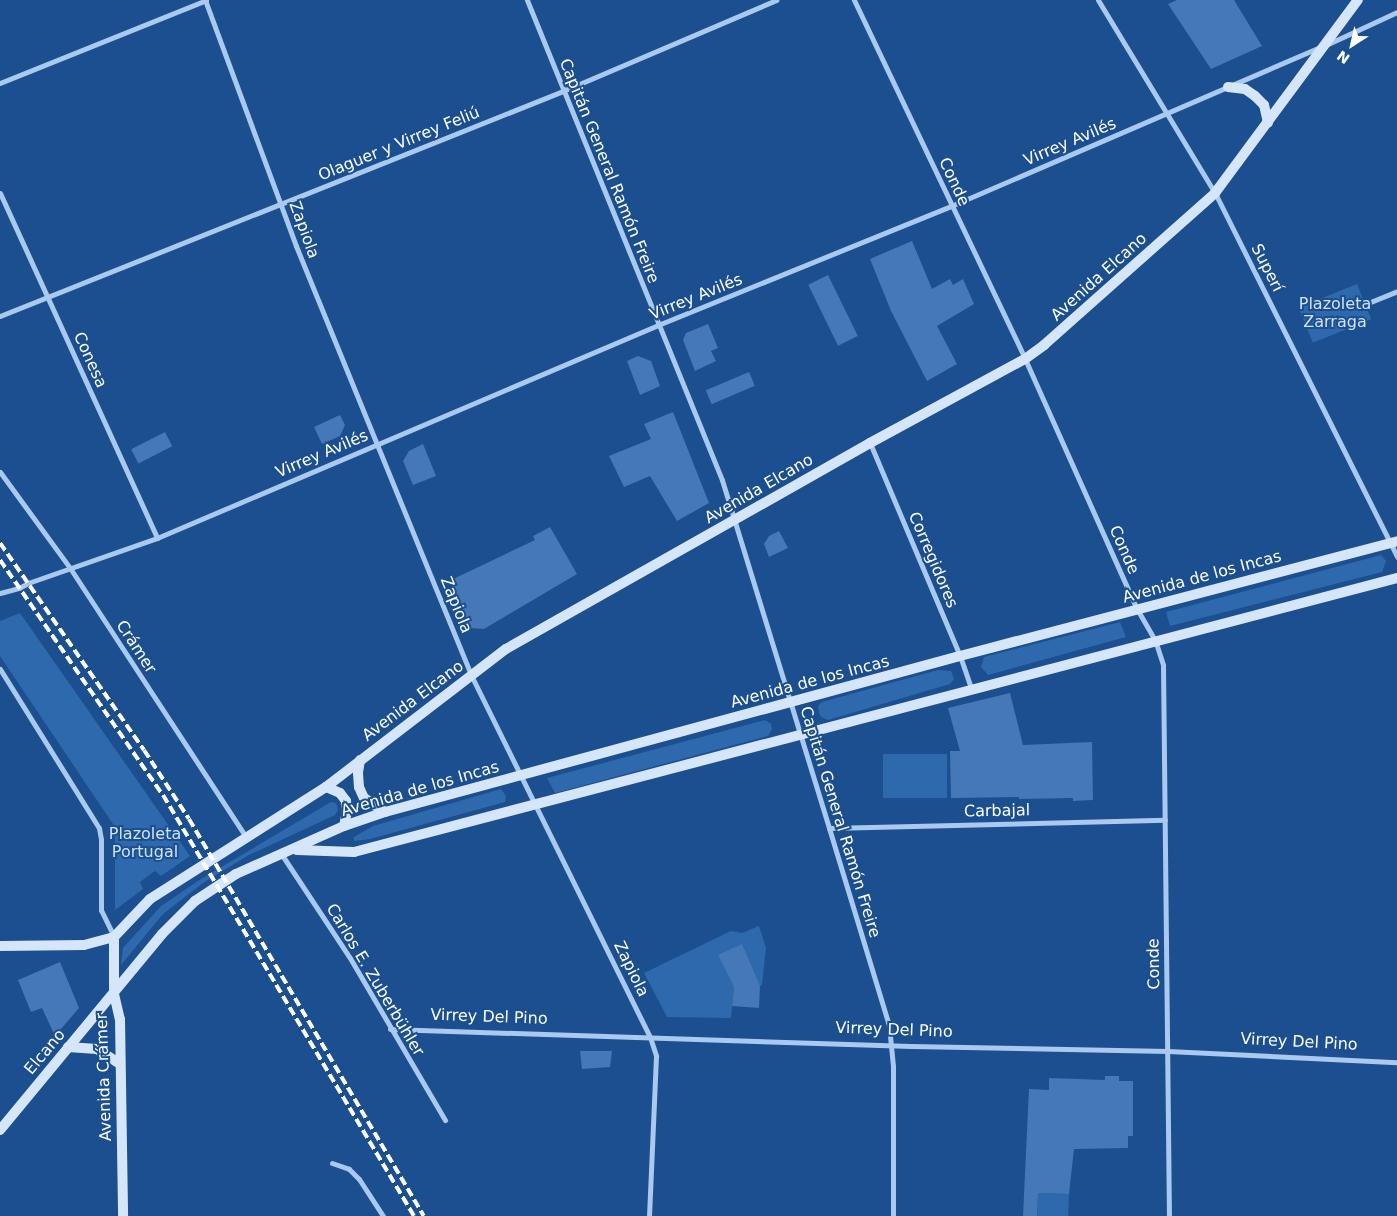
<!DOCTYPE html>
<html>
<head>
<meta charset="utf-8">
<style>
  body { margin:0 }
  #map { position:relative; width:1397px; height:1216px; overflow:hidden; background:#1b4f8f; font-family:"DejaVu Sans",sans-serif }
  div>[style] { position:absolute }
  .green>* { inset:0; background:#2e69ad; transform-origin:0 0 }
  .building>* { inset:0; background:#4478b7; transform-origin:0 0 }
  .street>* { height:5px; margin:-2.5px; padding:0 2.5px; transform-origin:2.5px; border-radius:2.5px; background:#a9c9ee }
  .secondary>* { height:10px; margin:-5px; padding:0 5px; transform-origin:5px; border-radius:5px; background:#d6e6fa }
  .rail>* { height:4px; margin-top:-2px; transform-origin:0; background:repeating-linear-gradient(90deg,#fff 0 9px,transparent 0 13px) }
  span { translate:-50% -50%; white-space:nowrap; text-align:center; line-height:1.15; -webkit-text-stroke:4px #1b4f8f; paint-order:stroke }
  .street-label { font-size:16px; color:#fff }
  .park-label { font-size:16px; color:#cfe3fa }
  .north { position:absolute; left:1327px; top:20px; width:50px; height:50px; -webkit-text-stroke:4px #1b4f8f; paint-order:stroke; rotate:215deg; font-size:14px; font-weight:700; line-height:20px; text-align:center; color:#fff }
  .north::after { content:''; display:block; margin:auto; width:18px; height:22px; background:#fff; clip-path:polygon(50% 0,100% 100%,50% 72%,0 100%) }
</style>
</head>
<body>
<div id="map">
  <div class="green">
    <div style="left:1357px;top:284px;width:38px;height:63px;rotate:68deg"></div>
    <div style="clip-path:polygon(1381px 555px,1386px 561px,1382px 572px,1170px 626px,1166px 612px)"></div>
    <div style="clip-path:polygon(20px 613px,190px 856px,161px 876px,155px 871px,152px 873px,140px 882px,143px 889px,115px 910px,115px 827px,0 656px,0 621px)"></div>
    <div style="clip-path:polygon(1120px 622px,1126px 637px,988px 675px,981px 667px,984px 657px)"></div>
    <div style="clip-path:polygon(938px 670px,951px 671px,954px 679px,950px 684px,828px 720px,821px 717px,819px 713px,818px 706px,822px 702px)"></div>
    <div style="clip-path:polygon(765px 720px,771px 724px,772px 729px,768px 736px,555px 793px,547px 778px)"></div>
    <div style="left:947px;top:754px;width:44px;height:64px;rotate:90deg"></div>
    <div style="clip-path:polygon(501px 789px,506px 796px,505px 802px,370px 839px,354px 841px,354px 837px,373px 826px)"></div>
    <div style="clip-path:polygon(331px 802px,336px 803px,338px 810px,335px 815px,249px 855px,203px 883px,163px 914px,121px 965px,123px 948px,161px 906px,201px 879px)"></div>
    <div style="clip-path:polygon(759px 926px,766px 948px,762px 985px,760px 986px,719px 955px,734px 987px,731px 1018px,667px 1017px,644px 973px,731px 931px,742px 933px)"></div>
    <div style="left:1038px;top:1193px;width:31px;height:23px;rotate:2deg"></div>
  </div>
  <div class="building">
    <div style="clip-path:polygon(1177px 0,1234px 0,1262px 46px,1211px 69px,1168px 4px)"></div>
    <div style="clip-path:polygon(912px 241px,932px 289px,950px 279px,953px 285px,963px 279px,974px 304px,937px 326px,957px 364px,927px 381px,891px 311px,870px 259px)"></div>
    <div style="left:828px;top:275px;width:68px;height:22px;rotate:64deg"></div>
    <div style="clip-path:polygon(708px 324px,718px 348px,711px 351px,716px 361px,695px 371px,683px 340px,686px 333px)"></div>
    <div style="clip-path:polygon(638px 356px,651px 361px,660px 386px,640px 395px,627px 361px)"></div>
    <div style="left:749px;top:372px;width:15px;height:47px;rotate:67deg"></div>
    <div style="clip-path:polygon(673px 412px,709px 503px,677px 521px,650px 476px,624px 487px,609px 456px,651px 439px,644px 424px)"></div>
    <div style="clip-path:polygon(340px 415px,345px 425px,340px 436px,322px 444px,314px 427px)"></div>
    <div style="left:165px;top:432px;width:16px;height:38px;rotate:63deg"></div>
    <div style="clip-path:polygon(423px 444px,436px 476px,413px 485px,403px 461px,409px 451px)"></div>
    <div style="clip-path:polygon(550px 527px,577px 574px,484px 629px,470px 628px,451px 580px,535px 540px,533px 536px)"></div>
    <div style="clip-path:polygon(779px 531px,788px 548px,769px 557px,764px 544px,769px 536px)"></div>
    <div style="clip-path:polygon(1010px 693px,1023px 745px,1092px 742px,1093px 800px,1073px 801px,1073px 798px,1019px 799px,1019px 797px,951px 798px,950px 751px,960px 751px,948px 708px)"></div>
    <div style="clip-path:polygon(742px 944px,760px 986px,759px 1008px,732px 1006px,734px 987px,718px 955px)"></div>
    <div style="clip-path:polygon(60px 962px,79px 1008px,55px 1036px,42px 1008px,31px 1012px,18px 980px)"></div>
    <div style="clip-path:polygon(580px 1051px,612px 1051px,610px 1067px,582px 1069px)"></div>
    <div style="clip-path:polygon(1105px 1076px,1119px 1076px,1119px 1081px,1133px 1081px,1133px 1136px,1128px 1136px,1128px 1148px,1074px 1149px,1069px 1194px,1038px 1193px,1037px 1216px,1023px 1216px,1029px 1089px,1049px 1090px,1049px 1078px,1105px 1080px)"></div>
  </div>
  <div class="street">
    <div style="left:205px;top:0;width:262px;rotate:69.7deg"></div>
    <div style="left:296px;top:246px;width:463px;rotate:67.8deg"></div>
    <div style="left:471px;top:675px;width:404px;rotate:63.7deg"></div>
    <div style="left:650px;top:1037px;width:20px;rotate:72deg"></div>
    <div style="left:656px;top:1056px;width:160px;rotate:92.5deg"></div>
    <div style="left:527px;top:0;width:518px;rotate:67.89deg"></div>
    <div style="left:722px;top:480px;width:364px;rotate:72.9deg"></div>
    <div style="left:829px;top:828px;width:207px;rotate:73.1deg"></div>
    <div style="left:889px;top:1026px;width:40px;rotate:84.3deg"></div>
    <div style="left:893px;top:1066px;width:150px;rotate:90deg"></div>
    <div style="left:854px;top:0;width:398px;rotate:64.5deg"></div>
    <div style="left:1025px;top:359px;width:274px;rotate:65.9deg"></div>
    <div style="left:1137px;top:609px;width:36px;rotate:60deg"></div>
    <div style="left:1155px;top:640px;width:26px;rotate:72deg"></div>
    <div style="left:1163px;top:665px;width:551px;rotate:89.38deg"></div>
    <div style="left:1098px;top:0;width:226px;rotate:58.8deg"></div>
    <div style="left:1215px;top:193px;width:407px;rotate:63.4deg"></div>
    <div style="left:1328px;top:44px;width:76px;rotate:-24.9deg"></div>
    <div style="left:0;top:83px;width:222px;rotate:-21.9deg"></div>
    <div style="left:0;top:193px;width:379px;rotate:65.5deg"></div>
    <div style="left:1368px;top:303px;width:31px;rotate:-22deg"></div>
    <div style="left:0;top:316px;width:606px;rotate:-21.78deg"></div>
    <div style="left:563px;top:91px;width:232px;rotate:-23.1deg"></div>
    <div style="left:870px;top:443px;width:231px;rotate:67.1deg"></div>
    <div style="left:960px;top:656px;width:34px;rotate:71deg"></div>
    <div style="left:0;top:472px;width:119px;rotate:53.9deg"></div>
    <div style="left:70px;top:568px;width:323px;rotate:56.8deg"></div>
    <div style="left:0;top:593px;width:20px;rotate:-15deg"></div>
    <div style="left:19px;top:588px;width:10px;rotate:-29deg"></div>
    <div style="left:28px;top:583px;width:137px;rotate:-19.2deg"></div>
    <div style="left:157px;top:538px;width:544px;rotate:-23.03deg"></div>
    <div style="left:658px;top:325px;width:316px;rotate:-22.1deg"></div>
    <div style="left:951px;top:206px;width:402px;rotate:-23.3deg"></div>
    <div style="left:0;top:669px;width:187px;rotate:58.1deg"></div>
    <div style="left:99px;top:828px;width:11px;rotate:80deg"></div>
    <div style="left:101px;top:839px;width:71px;rotate:90deg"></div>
    <div style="left:101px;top:910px;width:30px;rotate:64deg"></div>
    <div style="left:829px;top:828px;width:336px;rotate:-1.4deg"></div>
    <div style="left:282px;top:855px;width:123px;rotate:56.6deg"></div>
    <div style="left:350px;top:958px;width:188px;rotate:59.6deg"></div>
    <div style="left:390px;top:1029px;width:521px;rotate:1.87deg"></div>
    <div style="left:911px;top:1046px;width:257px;rotate:1.1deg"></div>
    <div style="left:1168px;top:1051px;width:229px;rotate:2.8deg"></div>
    <div style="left:332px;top:1163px;width:18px;rotate:19deg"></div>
    <div style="left:349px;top:1169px;width:14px;rotate:45deg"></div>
    <div style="left:359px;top:1179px;width:44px;rotate:57deg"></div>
  </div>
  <div class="secondary">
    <div style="left:1228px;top:87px;width:17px;rotate:7deg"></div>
    <div style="left:1245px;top:89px;width:12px;rotate:35deg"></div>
    <div style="left:1255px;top:96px;width:13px;rotate:45deg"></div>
    <div style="left:1264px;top:105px;width:18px;rotate:77deg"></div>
    <div style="left:360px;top:760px;width:13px;rotate:99deg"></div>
    <div style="left:358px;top:773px;width:14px;rotate:86deg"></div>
    <div style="left:359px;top:787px;width:12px;rotate:66deg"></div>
    <div style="left:364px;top:798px;width:25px;rotate:34deg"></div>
    <div style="left:326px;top:787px;width:15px;rotate:23deg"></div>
    <div style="left:340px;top:793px;width:10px;rotate:53deg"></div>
    <div style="left:346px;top:801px;width:10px;rotate:84deg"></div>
    <div style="left:347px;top:811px;width:15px;rotate:101deg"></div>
    <div style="left:297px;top:850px;width:57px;rotate:2deg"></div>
    <div style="left:354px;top:852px;width:1078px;rotate:-14.72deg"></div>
    <div style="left:114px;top:937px;width:52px;rotate:-46.5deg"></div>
    <div style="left:150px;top:899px;width:209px;rotate:-32.5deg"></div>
    <div style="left:326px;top:787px;width:227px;rotate:-37.5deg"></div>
    <div style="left:506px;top:649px;width:418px;rotate:-29.5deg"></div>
    <div style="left:870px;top:443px;width:176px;rotate:-28.5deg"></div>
    <div style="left:1025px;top:359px;width:24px;rotate:-36deg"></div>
    <div style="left:1044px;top:345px;width:229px;rotate:-41.6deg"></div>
    <div style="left:1215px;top:193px;width:240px;rotate:-53.5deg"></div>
    <div style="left:114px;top:937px;width:57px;rotate:90deg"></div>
    <div style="left:114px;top:994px;width:26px;rotate:77deg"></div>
    <div style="left:120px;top:1019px;width:197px;rotate:89.1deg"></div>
    <div style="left:0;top:946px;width:84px;rotate:-0.7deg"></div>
    <div style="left:84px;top:945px;width:31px;rotate:-15deg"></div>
    <div style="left:68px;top:1047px;width:29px;rotate:4deg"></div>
    <div style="left:97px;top:1049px;width:27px;rotate:33deg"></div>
    <div style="left:0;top:1130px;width:254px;rotate:-50.4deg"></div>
    <div style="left:162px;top:934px;width:47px;rotate:-45deg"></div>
    <div style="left:195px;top:901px;width:49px;rotate:-33.4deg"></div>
    <div style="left:236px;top:874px;width:118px;rotate:-24deg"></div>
    <div style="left:344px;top:826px;width:43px;rotate:-18.9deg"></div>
    <div style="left:385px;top:812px;width:596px;rotate:-15.18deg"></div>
    <div style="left:960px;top:656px;width:452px;rotate:-14.7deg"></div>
  </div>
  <div class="rail">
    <div style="left:0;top:543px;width:252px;rotate:55.2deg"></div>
    <div style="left:144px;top:750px;width:82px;rotate:56.9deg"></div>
    <div style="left:189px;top:819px;width:461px;rotate:59.4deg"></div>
    <div style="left:0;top:560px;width:286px;rotate:55.3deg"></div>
    <div style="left:163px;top:795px;width:490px;rotate:59.2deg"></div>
  </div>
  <div class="street-label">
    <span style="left:1070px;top:142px;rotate:-23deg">Virrey Avilés</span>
    <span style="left:399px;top:144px;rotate:-22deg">Olaguer y Virrey Feliú</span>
    <span style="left:609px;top:171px;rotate:68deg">Capitán General Ramón Freire</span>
    <span style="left:954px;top:182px;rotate:65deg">Conde</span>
    <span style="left:304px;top:230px;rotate:70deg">Zapiola</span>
    <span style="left:1267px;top:268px;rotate:63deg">Superí</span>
    <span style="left:1099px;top:277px;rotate:-42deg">Avenida Elcano</span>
    <span style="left:696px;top:297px;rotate:-22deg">Virrey Avilés</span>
    <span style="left:90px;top:360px;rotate:66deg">Conesa</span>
    <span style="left:322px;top:454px;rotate:-23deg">Virrey Avilés</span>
    <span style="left:759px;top:489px;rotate:-30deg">Avenida Elcano</span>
    <span style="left:1124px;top:550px;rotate:66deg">Conde</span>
    <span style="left:933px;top:560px;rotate:67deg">Corregidores</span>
    <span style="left:1202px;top:577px;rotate:-15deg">Avenida de los Incas</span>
    <span style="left:456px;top:605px;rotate:68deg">Zapiola</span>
    <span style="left:136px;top:647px;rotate:57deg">Crámer</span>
    <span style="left:810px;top:682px;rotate:-15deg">Avenida de los Incas</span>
    <span style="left:413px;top:701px;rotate:-37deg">Avenida Elcano</span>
    <span style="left:420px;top:789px;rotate:-16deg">Avenida de los Incas</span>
    <span style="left:997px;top:811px;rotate:-1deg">Carbajal</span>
    <span style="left:840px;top:822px;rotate:73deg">Capitán General Ramón Freire</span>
    <span style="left:1154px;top:964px;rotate:-91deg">Conde</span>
    <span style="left:631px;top:969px;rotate:64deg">Zapiola</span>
    <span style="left:375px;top:980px;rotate:59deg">Carlos E. Zuberbühler</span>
    <span style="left:489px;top:1017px;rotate:2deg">Virrey Del Pino</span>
    <span style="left:894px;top:1030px;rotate:2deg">Virrey Del Pino</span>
    <span style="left:1299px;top:1042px;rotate:3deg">Virrey Del Pino</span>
    <span style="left:45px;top:1052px;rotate:-50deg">Elcano</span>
    <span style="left:104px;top:1077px;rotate:-92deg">Avenida Crámer</span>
  </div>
  <div class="park-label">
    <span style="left:1335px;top:313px">Plazoleta<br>Zarraga</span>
    <span style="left:145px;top:843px">Plazoleta<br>Portugal</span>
  </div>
  <div class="north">N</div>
</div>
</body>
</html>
